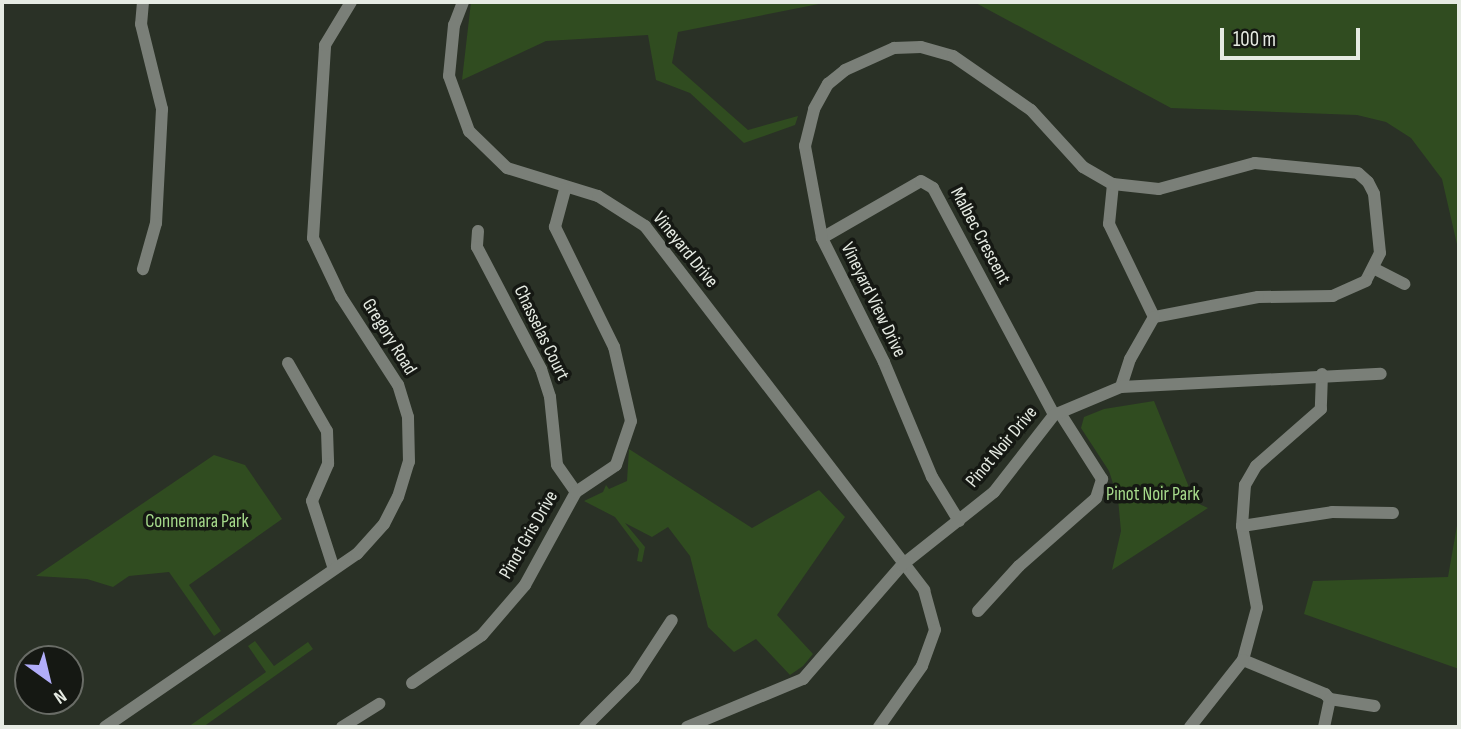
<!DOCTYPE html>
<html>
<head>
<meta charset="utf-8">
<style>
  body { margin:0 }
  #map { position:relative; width:1461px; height:729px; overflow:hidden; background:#2a3126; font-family:"Sofia Sans Condensed",sans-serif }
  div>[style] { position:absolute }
  .green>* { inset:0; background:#304c20 }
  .minor>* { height:12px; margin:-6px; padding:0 6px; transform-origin:6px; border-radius:6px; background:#7a7f78 }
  span { translate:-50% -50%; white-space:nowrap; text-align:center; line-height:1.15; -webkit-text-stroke:7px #151813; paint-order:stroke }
  .street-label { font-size:19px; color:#e6ebe3 }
  .park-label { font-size:19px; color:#a6da8b }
  .frame { position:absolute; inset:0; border:4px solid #e6ebe3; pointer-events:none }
  .north { position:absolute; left:14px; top:645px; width:70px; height:70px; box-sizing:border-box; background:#151813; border:2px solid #696c66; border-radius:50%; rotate:146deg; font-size:19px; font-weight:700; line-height:28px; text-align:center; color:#e6ebe3 }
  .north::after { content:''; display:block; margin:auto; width:24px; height:32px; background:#b1adfa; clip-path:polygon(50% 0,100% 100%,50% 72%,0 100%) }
  .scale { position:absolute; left:1220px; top:28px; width:140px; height:32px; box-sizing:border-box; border:4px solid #e6ebe3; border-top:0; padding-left:9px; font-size:21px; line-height:24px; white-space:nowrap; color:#e6ebe3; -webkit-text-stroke:5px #151813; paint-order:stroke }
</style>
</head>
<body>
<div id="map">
  <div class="green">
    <div style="clip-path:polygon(471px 2px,829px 2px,678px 32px,672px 63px,748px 130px,798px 116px,795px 125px,744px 143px,690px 93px,656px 80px,648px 35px,546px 41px,462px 80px)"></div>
    <div style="clip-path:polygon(974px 2px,1453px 2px,1459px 6px,1459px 253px,1442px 179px,1411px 138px,1386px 122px,1357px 115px,1171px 108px)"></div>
    <div style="clip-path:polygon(1154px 401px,1195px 502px,1208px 508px,1112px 570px,1121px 531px,1118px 499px,1109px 471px,1081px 428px,1084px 417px,1104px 409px)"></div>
    <div style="clip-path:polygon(629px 449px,752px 528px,819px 490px,845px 517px,777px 615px,813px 654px,803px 666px,790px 675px,756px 639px,734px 652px,708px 627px,690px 556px,668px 527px,652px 537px,625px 523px,645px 547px,642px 562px,637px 561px,639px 549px,615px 517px,584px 501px,603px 492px,606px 485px,609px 489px,627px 481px)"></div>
    <div style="clip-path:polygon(214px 455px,245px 465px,282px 519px,189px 585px,221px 631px,214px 636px,169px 572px,129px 576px,113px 587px,87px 579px,36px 576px)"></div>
    <div style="clip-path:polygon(1459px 514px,1459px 669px,1304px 614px,1313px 581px,1448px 577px)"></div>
    <div style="clip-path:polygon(255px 641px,274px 666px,308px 642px,313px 649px,203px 727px,188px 727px,266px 672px,248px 646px)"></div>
  </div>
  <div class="minor">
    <div style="left:143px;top:2px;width:22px;rotate:95deg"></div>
    <div style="left:141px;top:24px;width:88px;rotate:76.1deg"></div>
    <div style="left:162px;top:109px;width:114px;rotate:93deg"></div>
    <div style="left:156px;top:223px;width:48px;rotate:105.8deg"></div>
    <div style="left:463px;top:2px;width:25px;rotate:111deg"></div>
    <div style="left:454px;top:25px;width:51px;rotate:95.6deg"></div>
    <div style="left:449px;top:76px;width:59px;rotate:70deg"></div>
    <div style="left:469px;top:131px;width:53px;rotate:44.2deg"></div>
    <div style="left:507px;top:168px;width:95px;rotate:17.1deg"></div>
    <div style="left:598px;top:196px;width:56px;rotate:32.6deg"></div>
    <div style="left:645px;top:226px;width:459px;rotate:52.5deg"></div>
    <div style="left:924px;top:590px;width:41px;rotate:74.6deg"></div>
    <div style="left:935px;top:630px;width:38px;rotate:110deg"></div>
    <div style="left:922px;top:666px;width:75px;rotate:125.2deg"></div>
    <div style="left:1113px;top:184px;width:40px;rotate:95.7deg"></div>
    <div style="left:1109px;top:224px;width:103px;rotate:64.2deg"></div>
    <div style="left:478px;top:231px;width:16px;rotate:94deg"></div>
    <div style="left:477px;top:247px;width:138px;rotate:62.3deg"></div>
    <div style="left:541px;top:369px;width:29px;rotate:72deg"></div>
    <div style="left:550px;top:397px;width:68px;rotate:84.1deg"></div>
    <div style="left:557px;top:465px;width:33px;rotate:55deg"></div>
    <div style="left:822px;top:238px;width:114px;rotate:-29.9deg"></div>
    <div style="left:921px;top:181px;width:14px;rotate:30deg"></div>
    <div style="left:933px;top:188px;width:257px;rotate:61.9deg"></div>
    <div style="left:1375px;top:269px;width:33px;rotate:27deg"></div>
    <div style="left:288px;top:363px;width:78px;rotate:60.2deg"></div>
    <div style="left:327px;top:431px;width:33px;rotate:88deg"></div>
    <div style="left:328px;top:464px;width:40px;rotate:113.4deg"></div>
    <div style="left:312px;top:501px;width:71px;rotate:72.1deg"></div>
    <div style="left:1322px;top:374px;width:35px;rotate:92deg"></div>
    <div style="left:1321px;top:409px;width:86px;rotate:138.8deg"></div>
    <div style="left:1256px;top:466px;width:22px;rotate:120deg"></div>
    <div style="left:1245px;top:485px;width:41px;rotate:94.2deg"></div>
    <div style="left:1242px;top:526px;width:83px;rotate:79.6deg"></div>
    <div style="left:1257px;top:608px;width:54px;rotate:105.1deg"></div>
    <div style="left:1243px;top:660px;width:89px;rotate:22.5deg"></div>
    <div style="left:1325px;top:694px;width:7px;rotate:45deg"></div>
    <div style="left:1330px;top:699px;width:29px;rotate:102deg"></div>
    <div style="left:959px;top:521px;width:52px;rotate:-121.5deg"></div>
    <div style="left:932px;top:477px;width:125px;rotate:-112.7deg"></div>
    <div style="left:884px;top:362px;width:139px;rotate:-116.6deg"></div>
    <div style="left:822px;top:238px;width:94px;rotate:-100.5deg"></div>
    <div style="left:805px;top:146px;width:38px;rotate:-76deg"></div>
    <div style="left:814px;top:109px;width:29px;rotate:-61deg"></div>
    <div style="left:828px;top:84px;width:22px;rotate:-39deg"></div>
    <div style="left:845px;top:70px;width:54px;rotate:-24.2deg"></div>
    <div style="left:894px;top:48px;width:27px;rotate:-2deg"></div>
    <div style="left:921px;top:47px;width:33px;rotate:16deg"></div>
    <div style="left:953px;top:56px;width:95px;rotate:34.7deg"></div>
    <div style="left:1031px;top:110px;width:77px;rotate:47.6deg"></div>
    <div style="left:1083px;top:167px;width:34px;rotate:30deg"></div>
    <div style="left:1113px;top:184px;width:46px;rotate:6.2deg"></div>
    <div style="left:1159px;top:189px;width:99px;rotate:-15.2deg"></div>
    <div style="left:1255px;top:163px;width:103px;rotate:5.5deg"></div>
    <div style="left:1358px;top:173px;width:13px;rotate:42deg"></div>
    <div style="left:1368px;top:182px;width:13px;rotate:63deg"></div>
    <div style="left:1374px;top:194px;width:59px;rotate:84.2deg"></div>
    <div style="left:1380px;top:253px;width:31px;rotate:117deg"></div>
    <div style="left:1366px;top:281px;width:36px;rotate:156deg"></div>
    <div style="left:1333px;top:296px;width:75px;rotate:179.2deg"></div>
    <div style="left:1258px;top:297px;width:106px;rotate:169.1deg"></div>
    <div style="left:1154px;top:317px;width:48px;rotate:119.7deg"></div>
    <div style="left:1130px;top:359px;width:29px;rotate:108deg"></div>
    <div style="left:1242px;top:526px;width:91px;rotate:-8.8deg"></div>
    <div style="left:1332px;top:512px;width:61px;rotate:0.9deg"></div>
    <div style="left:978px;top:611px;width:61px;rotate:-47.7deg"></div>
    <div style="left:1019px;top:566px;width:103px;rotate:-41.4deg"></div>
    <div style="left:1096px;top:498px;width:20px;rotate:-72deg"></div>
    <div style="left:1102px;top:479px;width:78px;rotate:-122.5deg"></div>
    <div style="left:412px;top:683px;width:85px;rotate:-34.4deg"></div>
    <div style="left:482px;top:635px;width:66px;rotate:-49.3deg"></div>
    <div style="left:525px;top:585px;width:106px;rotate:-61.3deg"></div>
    <div style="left:576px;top:492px;width:48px;rotate:-34deg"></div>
    <div style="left:616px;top:465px;width:46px;rotate:-71.2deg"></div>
    <div style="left:631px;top:421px;width:76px;rotate:-102.9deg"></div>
    <div style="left:614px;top:347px;width:134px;rotate:-116.2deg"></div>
    <div style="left:555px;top:227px;width:39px;rotate:-75deg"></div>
    <div style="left:1330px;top:699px;width:45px;rotate:9deg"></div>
    <div style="left:105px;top:727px;width:306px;rotate:-34.5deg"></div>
    <div style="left:357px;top:554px;width:40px;rotate:-48deg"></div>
    <div style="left:384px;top:524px;width:30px;rotate:-63deg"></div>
    <div style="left:398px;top:497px;width:37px;rotate:-73deg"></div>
    <div style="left:409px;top:462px;width:45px;rotate:-91.3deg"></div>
    <div style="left:408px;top:417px;width:34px;rotate:-107deg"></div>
    <div style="left:398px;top:385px;width:105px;rotate:-122.9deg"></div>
    <div style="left:341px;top:297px;width:65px;rotate:-115.4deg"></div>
    <div style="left:313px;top:238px;width:193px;rotate:-86.4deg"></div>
    <div style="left:325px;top:45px;width:50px;rotate:-58.8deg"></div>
    <div style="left:342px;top:727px;width:44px;rotate:-31.9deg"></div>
    <div style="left:585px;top:727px;width:69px;rotate:-45deg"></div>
    <div style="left:634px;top:678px;width:69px;rotate:-56.8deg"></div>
    <div style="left:687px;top:727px;width:126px;rotate:-22.5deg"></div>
    <div style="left:803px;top:679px;width:151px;rotate:-49deg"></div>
    <div style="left:902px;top:565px;width:117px;rotate:-38.4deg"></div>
    <div style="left:994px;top:492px;width:98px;rotate:-52.1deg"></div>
    <div style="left:1054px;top:415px;width:73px;rotate:-22.7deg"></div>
    <div style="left:1121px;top:387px;width:260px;rotate:-2.9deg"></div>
    <div style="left:1190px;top:727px;width:85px;rotate:-51.7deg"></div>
  </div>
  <div class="street-label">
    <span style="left:980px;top:236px;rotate:62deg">Malbec Crescent</span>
    <span style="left:685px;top:250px;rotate:51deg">Vineyard Drive</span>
    <span style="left:873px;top:300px;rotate:64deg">Vineyard View Drive</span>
    <span style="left:541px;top:333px;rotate:64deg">Chasselas Court</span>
    <span style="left:389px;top:337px;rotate:58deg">Gregory Road</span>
    <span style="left:1002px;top:447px;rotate:-50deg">Pinot Noir Drive</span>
    <span style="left:529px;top:535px;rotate:-60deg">Pinot Gris Drive</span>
  </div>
  <div class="park-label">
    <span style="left:1153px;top:495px">Pinot Noir Park</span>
    <span style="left:197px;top:522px">Connemara Park</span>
  </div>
  <div class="frame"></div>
  <div class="north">N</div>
  <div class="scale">100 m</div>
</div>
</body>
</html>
